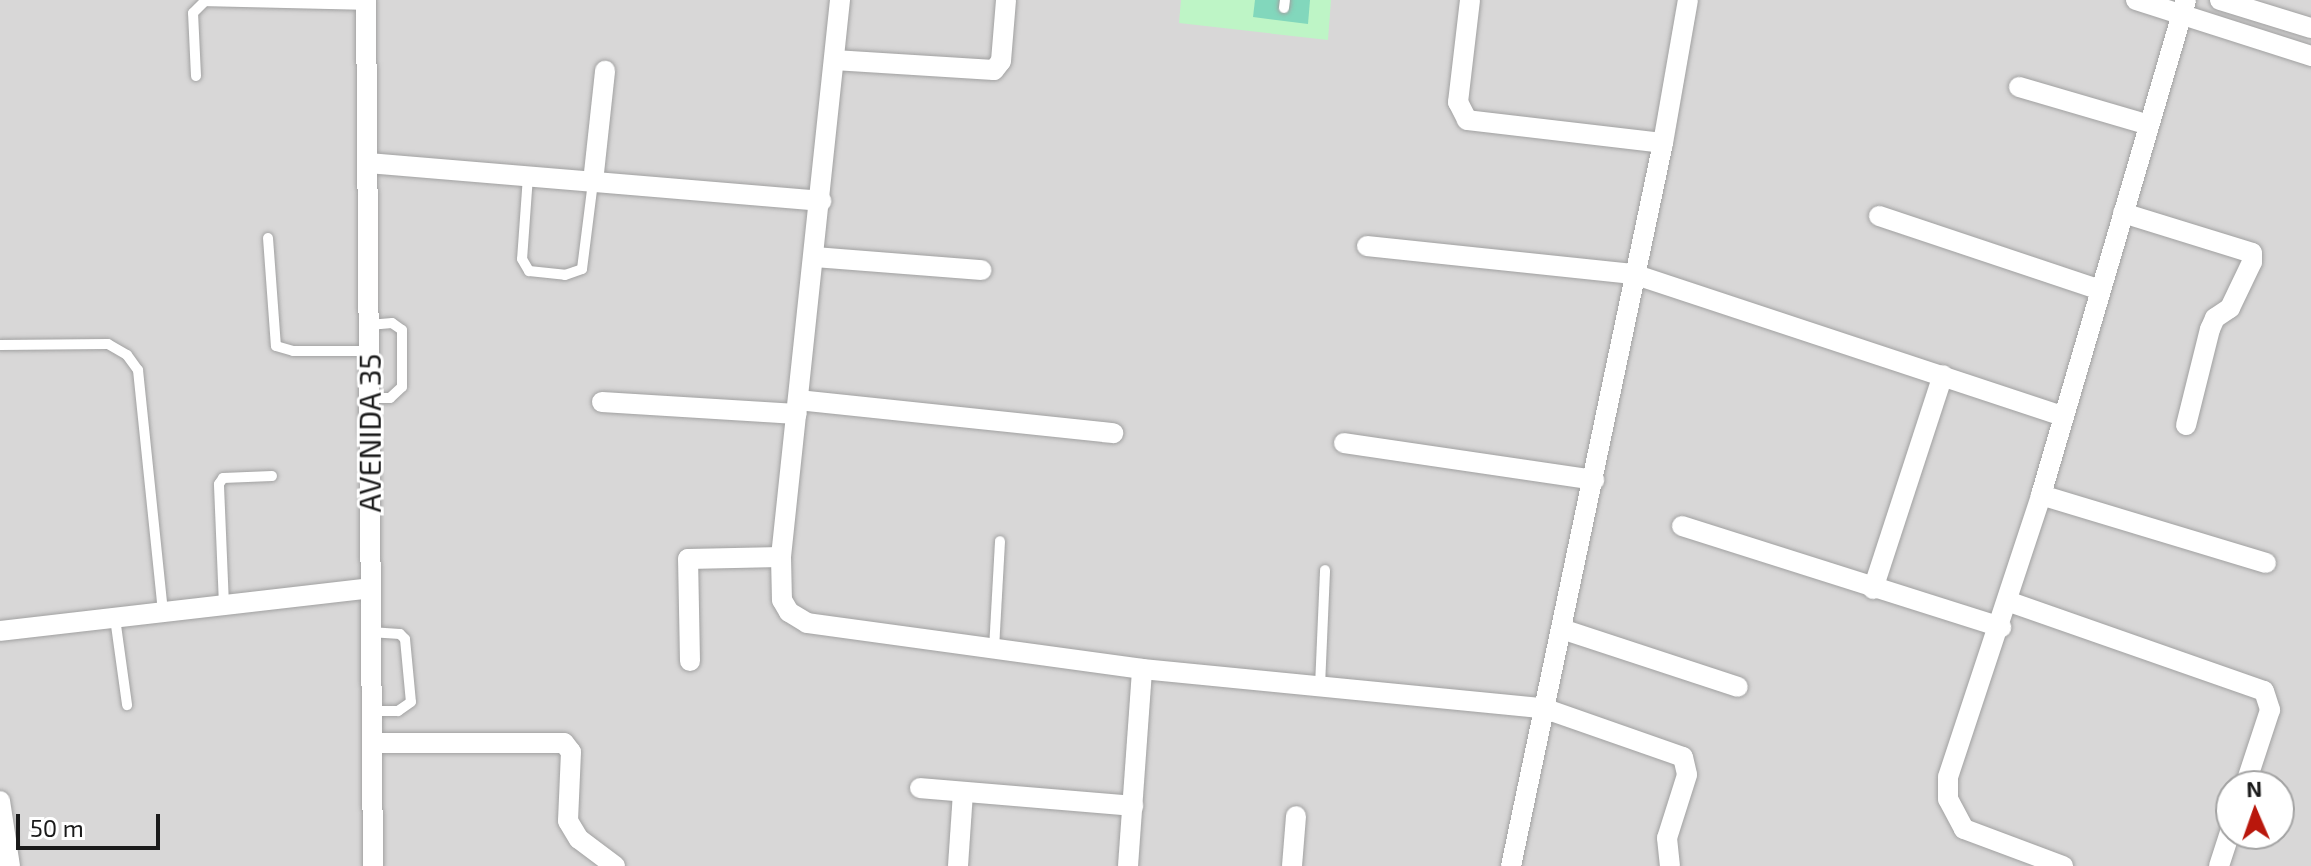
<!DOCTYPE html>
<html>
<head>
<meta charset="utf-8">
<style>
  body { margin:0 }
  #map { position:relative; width:2311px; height:866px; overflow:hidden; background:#ece9e0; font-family:"Exo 2",sans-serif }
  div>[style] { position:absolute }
  .residential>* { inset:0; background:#d8d7d7 }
  .park>* { inset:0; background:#bef5c6 }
  .pitch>* { inset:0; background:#82d7bc }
  .roads { filter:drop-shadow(0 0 2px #a1a1a1) drop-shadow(0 0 2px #a1a1a1) }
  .service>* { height:10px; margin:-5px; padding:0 5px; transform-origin:5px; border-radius:5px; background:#fff }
  .minor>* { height:20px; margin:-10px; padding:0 10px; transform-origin:10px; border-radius:10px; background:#fff }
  span { translate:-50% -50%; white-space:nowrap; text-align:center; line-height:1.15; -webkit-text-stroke:6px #fff; paint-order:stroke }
  .street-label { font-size:30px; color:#1a1a1a }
  .north { position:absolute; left:2215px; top:770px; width:80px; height:80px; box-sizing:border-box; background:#fff; border:2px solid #a3a3a3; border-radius:50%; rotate:358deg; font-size:22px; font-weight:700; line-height:32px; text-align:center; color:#1a1a1a }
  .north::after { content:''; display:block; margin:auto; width:28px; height:36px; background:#b9170c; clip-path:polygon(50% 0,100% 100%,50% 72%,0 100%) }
  .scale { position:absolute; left:16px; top:814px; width:144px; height:36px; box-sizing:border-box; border:4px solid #1a1a1a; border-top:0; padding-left:10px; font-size:24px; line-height:28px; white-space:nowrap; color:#1a1a1a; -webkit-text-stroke:6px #fff; paint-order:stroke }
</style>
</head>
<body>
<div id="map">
  <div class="residential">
    <div style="clip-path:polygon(evenodd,0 0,2311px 0,2311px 866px,0 866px,0 0,2231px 786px,2279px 786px,2279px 834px,2231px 834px,2231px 786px)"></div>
  </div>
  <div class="park">
    <div style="clip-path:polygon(1181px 0,1331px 0,1328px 40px,1179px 23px)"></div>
  </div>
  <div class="pitch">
    <div style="clip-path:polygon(1255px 0,1310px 0,1308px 24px,1253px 17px)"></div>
  </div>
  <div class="roads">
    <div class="service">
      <div style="left:1284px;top:8px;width:8px;rotate:-83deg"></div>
      <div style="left:196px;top:76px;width:63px;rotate:-92.7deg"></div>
      <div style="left:193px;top:13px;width:17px;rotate:-45deg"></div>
      <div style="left:205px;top:1px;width:162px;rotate:1.4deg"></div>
      <div style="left:528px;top:176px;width:83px;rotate:94.1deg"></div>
      <div style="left:522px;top:259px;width:14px;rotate:60deg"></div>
      <div style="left:529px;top:271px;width:36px;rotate:6deg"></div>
      <div style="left:565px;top:275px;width:18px;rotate:-19deg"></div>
      <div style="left:582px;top:269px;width:88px;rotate:-82.8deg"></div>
      <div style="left:268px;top:238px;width:108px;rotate:85.8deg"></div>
      <div style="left:276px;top:346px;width:18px;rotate:16deg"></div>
      <div style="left:293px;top:351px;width:76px"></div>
      <div style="left:0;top:345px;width:108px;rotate:-0.5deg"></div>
      <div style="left:108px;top:344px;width:22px;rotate:30deg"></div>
      <div style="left:127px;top:355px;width:19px;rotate:54deg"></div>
      <div style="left:138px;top:370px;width:243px;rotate:84.1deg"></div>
      <div style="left:369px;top:398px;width:21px"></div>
      <div style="left:390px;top:398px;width:16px;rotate:-43deg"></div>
      <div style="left:402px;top:387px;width:57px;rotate:-90deg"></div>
      <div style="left:402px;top:330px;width:12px;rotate:-145deg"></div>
      <div style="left:392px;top:323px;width:23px;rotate:175deg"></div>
      <div style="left:224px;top:605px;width:121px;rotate:-92.4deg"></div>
      <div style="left:219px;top:484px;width:7px;rotate:-56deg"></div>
      <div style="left:223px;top:478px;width:49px;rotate:-2.3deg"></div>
      <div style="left:115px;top:618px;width:88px;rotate:82.1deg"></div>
      <div style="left:370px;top:632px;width:30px;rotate:4deg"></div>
      <div style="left:400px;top:634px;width:7px;rotate:45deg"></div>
      <div style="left:405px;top:639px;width:63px;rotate:84.6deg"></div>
      <div style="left:411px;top:702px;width:16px;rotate:145deg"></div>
      <div style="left:398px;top:711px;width:27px;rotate:180deg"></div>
      <div style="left:994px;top:649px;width:108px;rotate:-86.8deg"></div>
      <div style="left:1320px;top:686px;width:116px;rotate:-87.5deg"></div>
    </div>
    <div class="minor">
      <div style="left:366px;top:0;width:866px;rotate:89.54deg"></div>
      <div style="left:840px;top:0;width:560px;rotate:96.05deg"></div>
      <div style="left:781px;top:557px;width:43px;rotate:88.7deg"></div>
      <div style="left:782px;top:600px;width:14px;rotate:60deg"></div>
      <div style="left:789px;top:612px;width:21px;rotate:31deg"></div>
      <div style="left:807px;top:623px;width:338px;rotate:7.8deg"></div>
      <div style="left:1142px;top:669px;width:403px;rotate:5.6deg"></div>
      <div style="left:1543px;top:708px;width:148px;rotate:19.3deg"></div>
      <div style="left:1683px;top:757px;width:18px;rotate:77deg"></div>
      <div style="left:1687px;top:775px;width:66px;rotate:107.6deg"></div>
      <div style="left:1667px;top:838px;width:28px;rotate:84deg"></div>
      <div style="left:1470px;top:0;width:103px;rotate:96.7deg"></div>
      <div style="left:1458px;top:102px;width:20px;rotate:63deg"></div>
      <div style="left:1467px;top:120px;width:197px;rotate:6.7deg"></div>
      <div style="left:2136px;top:0;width:184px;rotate:17.7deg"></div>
      <div style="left:2220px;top:0;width:95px;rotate:17.1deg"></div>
      <div style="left:834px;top:60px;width:160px;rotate:3.6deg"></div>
      <div style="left:994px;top:70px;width:11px;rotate:-52deg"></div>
      <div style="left:1001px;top:61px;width:61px;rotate:-85.3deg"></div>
      <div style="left:2019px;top:87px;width:135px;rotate:16.3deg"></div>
      <div style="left:369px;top:163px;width:454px;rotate:4.8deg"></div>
      <div style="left:593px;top:182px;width:112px;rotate:-83.8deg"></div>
      <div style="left:2123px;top:213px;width:135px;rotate:17.2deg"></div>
      <div style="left:2252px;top:253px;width:9px;rotate:90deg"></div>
      <div style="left:2252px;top:262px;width:51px;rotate:115.6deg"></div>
      <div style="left:2230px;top:308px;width:18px;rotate:146deg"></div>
      <div style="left:2215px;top:318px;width:12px;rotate:114deg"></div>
      <div style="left:2210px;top:329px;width:99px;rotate:104deg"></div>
      <div style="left:1879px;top:216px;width:233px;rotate:18.5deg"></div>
      <div style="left:1367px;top:246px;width:267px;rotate:6deg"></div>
      <div style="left:1633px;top:274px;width:453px;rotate:18.3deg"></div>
      <div style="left:815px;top:257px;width:167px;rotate:4.5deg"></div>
      <div style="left:798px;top:400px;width:317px;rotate:6deg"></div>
      <div style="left:602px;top:402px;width:195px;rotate:3.5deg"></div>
      <div style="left:1344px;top:443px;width:253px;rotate:8.4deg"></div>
      <div style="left:2041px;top:495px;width:235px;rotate:16.8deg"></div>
      <div style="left:1682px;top:526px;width:335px;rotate:17.6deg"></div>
      <div style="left:1873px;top:589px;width:225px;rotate:-71.9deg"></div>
      <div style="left:2007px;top:601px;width:272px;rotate:19.3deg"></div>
      <div style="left:2264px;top:691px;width:20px;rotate:72deg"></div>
      <div style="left:2270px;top:710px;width:80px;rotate:108.2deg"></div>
      <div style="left:1562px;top:629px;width:185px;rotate:18.2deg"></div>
      <div style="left:0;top:631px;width:371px;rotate:-6.6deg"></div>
      <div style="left:690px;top:661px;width:102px;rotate:-91.1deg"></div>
      <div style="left:688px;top:559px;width:93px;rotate:-1.2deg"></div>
      <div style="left:372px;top:743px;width:192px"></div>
      <div style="left:564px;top:743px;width:11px;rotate:52deg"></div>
      <div style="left:571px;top:752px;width:69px;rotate:92.5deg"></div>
      <div style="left:568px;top:821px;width:21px;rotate:59deg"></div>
      <div style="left:579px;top:839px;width:45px;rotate:36.9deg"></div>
      <div style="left:920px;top:788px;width:214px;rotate:4.8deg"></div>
      <div style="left:0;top:801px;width:66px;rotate:81.3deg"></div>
      <div style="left:958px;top:866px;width:74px;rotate:-86.1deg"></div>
      <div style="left:1128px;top:866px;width:197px;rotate:-85.9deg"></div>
      <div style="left:1292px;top:866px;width:50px;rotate:-85.4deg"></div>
      <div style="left:1511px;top:866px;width:739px;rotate:-78.13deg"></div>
      <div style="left:1663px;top:143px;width:145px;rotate:-80.1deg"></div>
      <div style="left:2063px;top:866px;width:106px;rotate:-159.5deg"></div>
      <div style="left:1964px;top:829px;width:34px;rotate:-118deg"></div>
      <div style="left:1948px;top:799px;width:22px;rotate:-90deg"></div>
      <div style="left:1948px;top:777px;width:297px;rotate:-71.7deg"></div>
      <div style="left:2041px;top:495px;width:516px;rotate:-73.67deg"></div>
      <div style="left:2219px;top:866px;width:38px;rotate:-72deg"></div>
    </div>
  </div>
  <div class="street-label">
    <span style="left:369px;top:433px;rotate:-90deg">AVENIDA 35</span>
  </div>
  <div class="north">N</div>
  <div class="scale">50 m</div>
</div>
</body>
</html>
